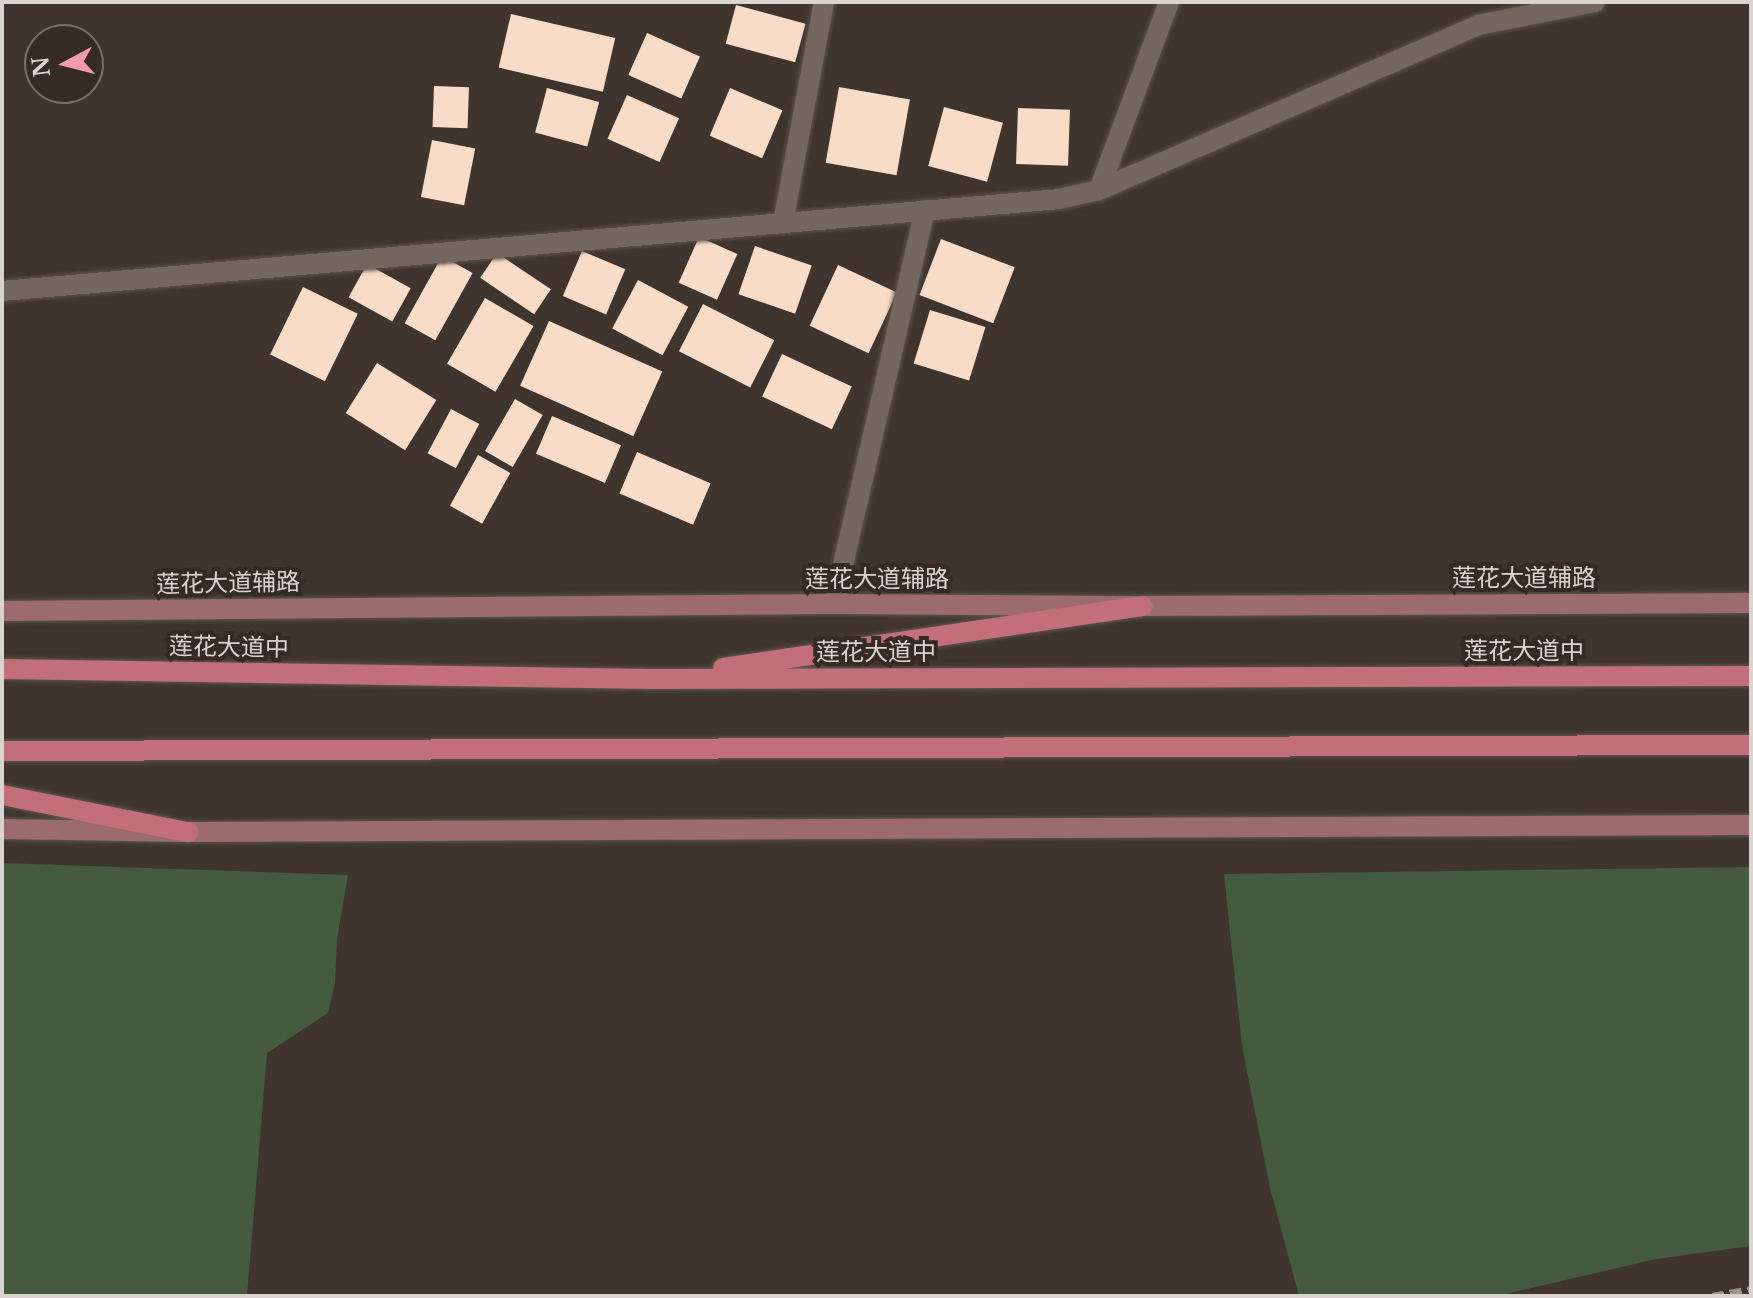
<!DOCTYPE html>
<html>
<head>
<meta charset="utf-8">
<style>
  body { margin:0 }
  #map { position:relative; width:1753px; height:1298px; overflow:hidden; background:#3f352e; font-family:"Libre Baskerville","Noto Sans SC",serif }
  div>[style] { position:absolute }
  .green>* { inset:0; background:#445b40 }
  .building>* { inset:0; background:#f9dcc8; transform-origin:0 0 }
  .roads { filter:drop-shadow(0 0 2px #5c534e) drop-shadow(0 0 2px #5c534e) }
  .street>* { height:20px; margin:-10px; padding:0 10px; transform-origin:10px; border-radius:10px; background:#73675f }
  .secondary>* { height:20px; margin:-10px; padding:0 10px; transform-origin:10px; border-radius:10px; background:#9b6b6d }
  .primary>* { height:20px; margin:-10px; padding:0 10px; transform-origin:10px; border-radius:10px; background:#c36f7b }
  .rail>* { height:6px; margin-top:-3px; transform-origin:0; background:repeating-linear-gradient(90deg,#9d9690 0 12px,transparent 0 18px) }
  span { translate:-50% -50%; white-space:nowrap; text-align:center; line-height:1.15; -webkit-text-stroke:8px #352b24; paint-order:stroke }
  .street-label { font-size:24px; color:#dad4cf }
  .frame { position:absolute; inset:0; border:4px solid #dad4cf; pointer-events:none }
  .north { position:absolute; left:24px; top:24px; width:80px; height:80px; box-sizing:border-box; background:#352b24; border:2px solid #776f68; border-radius:50%; rotate:263deg; font-size:22px; font-weight:700; line-height:32px; text-align:center; color:#dad4cf }
  .north::after { content:''; display:block; margin:auto; width:28px; height:36px; background:#f29aae; clip-path:polygon(50% 0,100% 100%,50% 72%,0 100%) }
</style>
</head>
<body>
<div id="map">
  <div class="green">
    <div style="clip-path:polygon(2px 863px,348px 875px,337px 939px,335px 983px,328px 1013px,267px 1053px,247px 1296px,2px 1296px)"></div>
    <div style="clip-path:polygon(1751px 867px,1751px 1246px,1656px 1259px,1497px 1296px,1299px 1296px,1270px 1188px,1242px 1046px,1224px 874px)"></div>
  </div>
  <div class="building">
    <div style="left:736px;top:5px;width:72px;height:40px;rotate:15deg"></div>
    <div style="left:511px;top:14px;width:107px;height:55px;rotate:13deg"></div>
    <div style="left:647px;top:33px;width:58px;height:46px;rotate:24deg"></div>
    <div style="left:434px;top:86px;width:35px;height:41px;rotate:2deg"></div>
    <div style="left:839px;top:87px;width:72px;height:77px;rotate:10deg"></div>
    <div style="left:547px;top:88px;width:54px;height:46px;rotate:15deg"></div>
    <div style="left:730px;top:88px;width:57px;height:52px;rotate:23deg"></div>
    <div style="left:627px;top:95px;width:57px;height:48px;rotate:24deg"></div>
    <div style="left:944px;top:107px;width:61px;height:61px;rotate:15deg"></div>
    <div style="left:1018px;top:108px;width:52px;height:56px;rotate:2deg"></div>
    <div style="left:432px;top:140px;width:44px;height:58px;rotate:11deg"></div>
    <div style="left:699px;top:237px;width:42px;height:50px;rotate:24deg"></div>
    <div style="left:941px;top:239px;width:79px;height:60px;rotate:21deg"></div>
    <div style="left:755px;top:246px;width:60px;height:51px;rotate:19deg"></div>
    <div style="left:582px;top:251px;width:47px;height:49px;rotate:23deg"></div>
    <div style="left:497px;top:253px;width:65px;height:30px;rotate:34deg"></div>
    <div style="left:442px;top:256px;width:35px;height:77px;rotate:29deg"></div>
    <div style="left:367px;top:264px;width:50px;height:38px;rotate:29deg"></div>
    <div style="left:838px;top:265px;width:65px;height:67px;rotate:25deg"></div>
    <div style="left:638px;top:280px;width:57px;height:55px;rotate:28deg"></div>
    <div style="left:303px;top:287px;width:61px;height:75px;rotate:26deg"></div>
    <div style="left:485px;top:298px;width:56px;height:76px;rotate:30deg"></div>
    <div style="left:703px;top:304px;width:80px;height:53px;rotate:27deg"></div>
    <div style="left:930px;top:310px;width:58px;height:56px;rotate:17deg"></div>
    <div style="left:549px;top:321px;width:124px;height:71px;rotate:24deg"></div>
    <div style="left:782px;top:354px;width:77px;height:47px;rotate:25deg"></div>
    <div style="left:377px;top:363px;width:70px;height:59px;rotate:32deg"></div>
    <div style="left:515px;top:399px;width:32px;height:60px;rotate:30deg"></div>
    <div style="left:451px;top:409px;width:32px;height:50px;rotate:28deg"></div>
    <div style="left:552px;top:416px;width:75px;height:41px;rotate:23deg"></div>
    <div style="left:637px;top:452px;width:80px;height:45px;rotate:23deg"></div>
    <div style="left:478px;top:455px;width:37px;height:58px;rotate:29deg"></div>
  </div>
  <div class="roads">
    <div class="street">
      <div style="left:1099px;top:190px;width:201px;rotate:-69.6deg"></div>
      <div style="left:783px;top:223px;width:225px;rotate:-79.5deg"></div>
      <div style="left:2px;top:291px;width:1061px;rotate:-4.97deg"></div>
      <div style="left:1059px;top:199px;width:41px;rotate:-12.7deg"></div>
      <div style="left:1099px;top:190px;width:413px;rotate:-23.5deg"></div>
      <div style="left:1478px;top:25px;width:119px;rotate:-11.1deg"></div>
      <div style="left:834px;top:604px;width:404px;rotate:-77deg"></div>
    </div>
    <div class="secondary">
      <div style="left:2px;top:611px;width:832px;rotate:-0.48deg"></div>
      <div style="left:834px;top:604px;width:308px;rotate:0.4deg"></div>
      <div style="left:1142px;top:606px;width:609px;rotate:-0.28deg"></div>
      <div style="left:2px;top:829px;width:186px;rotate:0.9deg"></div>
      <div style="left:188px;top:832px;width:1563px;rotate:-0.26deg"></div>
    </div>
    <div class="primary">
      <div style="left:723px;top:668px;width:424px;rotate:-8.4deg"></div>
      <div style="left:2px;top:669px;width:649px;rotate:0.88deg"></div>
      <div style="left:651px;top:679px;width:1100px;rotate:-0.16deg"></div>
      <div style="left:2px;top:751px;width:1749px;rotate:-0.2deg"></div>
      <div style="left:2px;top:795px;width:190px;rotate:11.3deg"></div>
    </div>
  </div>
  <div class="rail">
    <div style="left:1712px;top:1296px;width:40px;rotate:-10deg"></div>
  </div>
  <div class="street-label">
    <span style="left:1524px;top:578px">莲花大道辅路</span>
    <span style="left:877px;top:579px">莲花大道辅路</span>
    <span style="left:228px;top:583px;rotate:-1deg">莲花大道辅路</span>
    <span style="left:229px;top:647px;rotate:1deg">莲花大道中</span>
    <span style="left:1524px;top:651px">莲花大道中</span>
    <span style="left:876px;top:652px">莲花大道中</span>
  </div>
  <div class="frame"></div>
  <div class="north">N</div>
</div>
</body>
</html>
